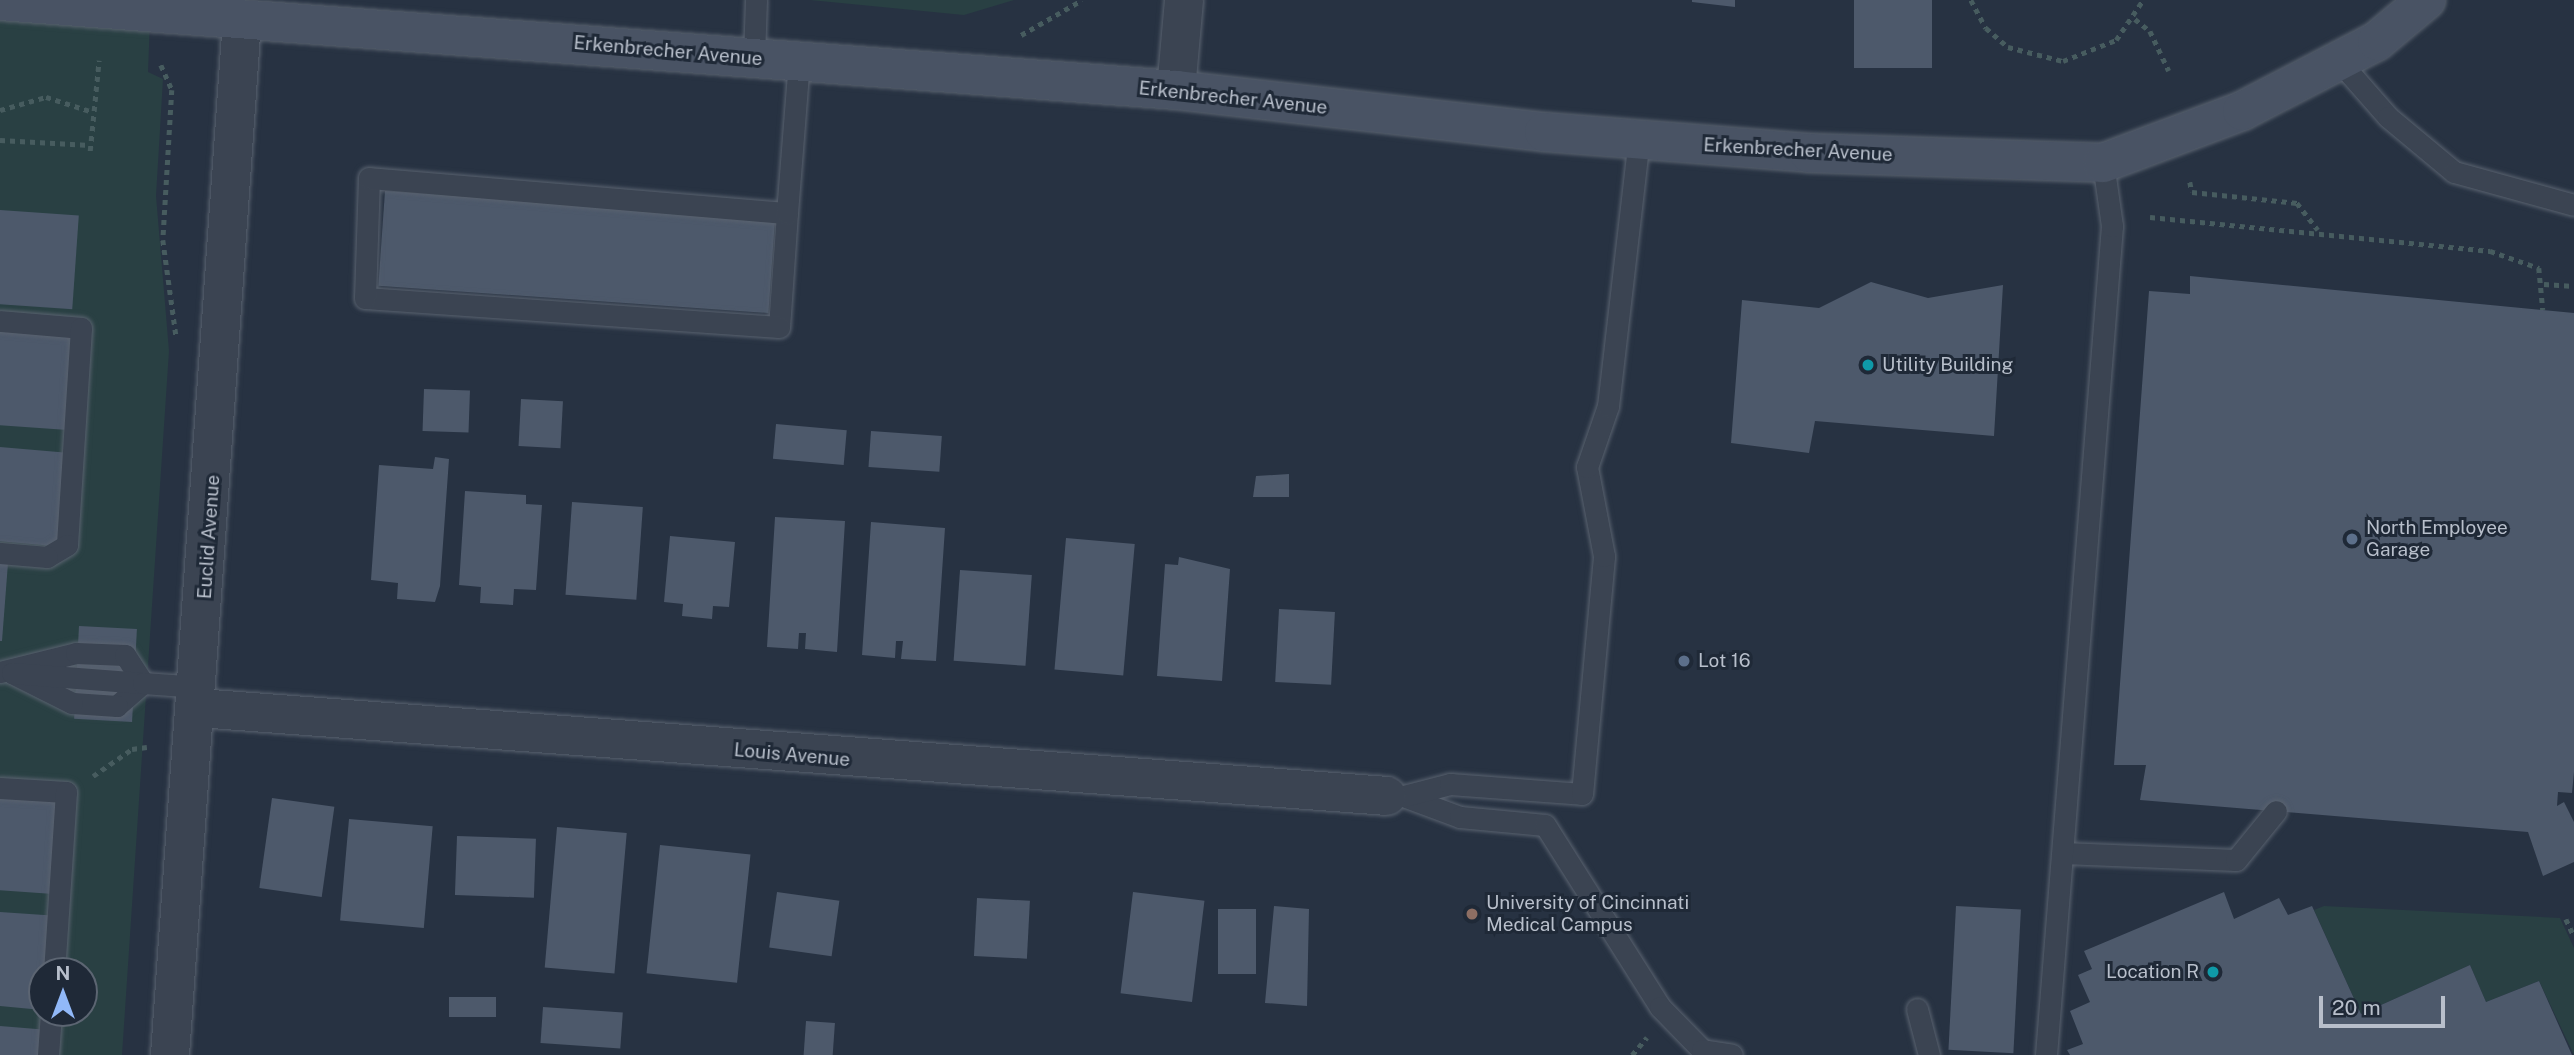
<!DOCTYPE html>
<html>
<head>
<meta charset="utf-8">
<style>
  body { margin:0 }
  #map { position:relative; width:2574px; height:1055px; overflow:hidden; background:#273242; font-family:"Public Sans",sans-serif }
  div>[style] { position:absolute }
  .green>* { inset:0; background:#294043 }
  .building>* { inset:0; background:#4d596b; transform-origin:0 0 }
  .path>* { height:4.5px; margin-top:-2.25px; transform-origin:0; background:repeating-linear-gradient(90deg,#475c5f 0 5px,transparent 0 10px) }
  .roads { filter:drop-shadow(0 0 2px #59626f) drop-shadow(0 0 2px #59626f) }
  .lane>* { height:21px; margin:-10.5px; padding:0 10.5px; transform-origin:10.5px; border-radius:10.5px; background:#3b4452 }
  .street>* { height:38px; margin:-19px; padding:0 19px; transform-origin:19px; border-radius:19px; background:#3b4452 }
  .secondary>* { height:38px; margin:-19px; padding:0 19px; transform-origin:19px; border-radius:19px; background:#495364 }
  .dots>* { width:19px; height:19px; translate:-50% -50%; box-sizing:border-box; border:4px solid #1f2937; border-radius:50% }
  span { translate:-50% -50%; white-space:nowrap; text-align:center; line-height:1.15; -webkit-text-stroke:6px #1f2937; paint-order:stroke }
  .street-label { font-size:19px; color:#b8bfcb }
  .poi-label { font-size:19px; color:#b8bfcb }
  .left { translate:0 -50%; text-align:left }
  .right { translate:-100% -50%; text-align:right }
  .north { position:absolute; left:28px; top:957px; width:70px; height:70px; box-sizing:border-box; background:#1f2937; border:2px solid #5c6572; border-radius:50%; rotate:0deg; font-size:19px; font-weight:700; line-height:28px; text-align:center; color:#b8bfcb }
  .north::after { content:''; display:block; margin:auto; width:24px; height:32px; background:#91b8f8; clip-path:polygon(50% 0,100% 100%,50% 72%,0 100%) }
  .scale { position:absolute; left:2319px; top:996px; width:126px; height:32px; box-sizing:border-box; border:4px solid #b8bfcb; border-top:0; padding-left:9px; font-size:21px; line-height:24px; white-space:nowrap; color:#b8bfcb; -webkit-text-stroke:5px #1f2937; paint-order:stroke }
</style>
</head>
<body>
<div id="map">
  <div class="green">
    <div style="clip-path:polygon(evenodd,0 0,150px 20px,148px 72px,163px 79px,156px 196px,169px 351px,122px 1055px,0 1055px,0 0,42px 971px,84px 971px,84px 1013px,42px 1013px,42px 971px)"></div>
    <div style="clip-path:polygon(810px 0,1014px 0,964px 15px)"></div>
    <div style="clip-path:polygon(2324px 906px,2560px 918px,2574px 948px,2574px 1055px,2539px 981px,2486px 1002px,2470px 965px,2361px 1014px,2314px 910px)"></div>
  </div>
  <div class="building">
    <div style="clip-path:polygon(1692px 0,1735px 0,1735px 7px,1692px 2px)"></div>
    <div style="left:1854px;top:0;width:78px;height:68px"></div>
    <div style="left:385px;top:191px;width:391px;height:95px;rotate:4deg"></div>
    <div style="left:0;top:210px;width:79px;height:94px;rotate:4deg"></div>
    <div style="clip-path:polygon(2190px 276px,2574px 313px,2574px 772px,2572px 793px,2558px 792px,2557px 806px,2564px 802px,2574px 822px,2574px 862px,2543px 876px,2528px 832px,2140px 800px,2146px 765px,2114px 765px,2149px 291px,2190px 294px)"></div>
    <div style="clip-path:polygon(1871px 282px,1928px 298px,2003px 285px,1994px 436px,1815px 421px,1809px 453px,1731px 443px,1742px 300px,1819px 308px)"></div>
    <div style="left:0;top:331px;width:85px;height:94px;rotate:4deg"></div>
    <div style="left:424px;top:389px;width:46px;height:42px;rotate:2deg"></div>
    <div style="left:521px;top:399px;width:42px;height:47px;rotate:3deg"></div>
    <div style="left:776px;top:424px;width:71px;height:35px;rotate:5deg"></div>
    <div style="left:871px;top:431px;width:71px;height:36px;rotate:4deg"></div>
    <div style="left:0;top:447px;width:76px;height:94px;rotate:5deg"></div>
    <div style="clip-path:polygon(435px 457px,449px 459px,440px 586px,435px 602px,397px 599px,398px 583px,371px 580px,379px 465px,433px 469px)"></div>
    <div style="clip-path:polygon(1289px 474px,1289px 497px,1253px 497px,1256px 476px)"></div>
    <div style="clip-path:polygon(465px 491px,526px 495px,526px 504px,542px 505px,536px 590px,514px 589px,513px 605px,480px 603px,481px 587px,459px 585px)"></div>
    <div style="left:572px;top:502px;width:71px;height:93px;rotate:4deg"></div>
    <div style="clip-path:polygon(775px 517px,845px 521px,837px 652px,805px 649px,806px 633px,799px 633px,798px 649px,767px 647px)"></div>
    <div style="clip-path:polygon(871px 522px,945px 528px,936px 661px,901px 659px,903px 641px,896px 641px,895px 658px,862px 655px)"></div>
    <div style="clip-path:polygon(670px 536px,735px 542px,729px 607px,713px 606px,712px 619px,682px 616px,683px 604px,664px 602px)"></div>
    <div style="left:1066px;top:538px;width:69px;height:132px;rotate:5deg"></div>
    <div style="clip-path:polygon(1179px 557px,1230px 569px,1222px 681px,1157px 676px,1165px 564px,1178px 565px)"></div>
    <div style="clip-path:polygon(0 562px,8px 563px,2px 641px,0 641px)"></div>
    <div style="left:960px;top:570px;width:72px;height:91px;rotate:4deg"></div>
    <div style="left:1279px;top:609px;width:56px;height:73px;rotate:3deg"></div>
    <div style="left:79px;top:626px;width:58px;height:93px;rotate:3deg"></div>
    <div style="left:0;top:796px;width:67px;height:94px;rotate:4deg"></div>
    <div style="left:272px;top:798px;width:63px;height:91px;rotate:8deg"></div>
    <div style="left:349px;top:819px;width:84px;height:102px;rotate:5deg"></div>
    <div style="left:557px;top:827px;width:70px;height:141px;rotate:5deg"></div>
    <div style="left:457px;top:836px;width:79px;height:59px;rotate:2deg"></div>
    <div style="left:660px;top:845px;width:91px;height:129px;rotate:6deg"></div>
    <div style="left:777px;top:892px;width:63px;height:56px;rotate:8deg"></div>
    <div style="left:1133px;top:892px;width:72px;height:102px;rotate:7deg"></div>
    <div style="clip-path:polygon(2224px 892px,2234px 919px,2279px 898px,2288px 915px,2312px 906px,2361px 1014px,2470px 965px,2486px 1002px,2539px 981px,2572px 1055px,2070px 1055px,2067px 1050px,2083px 1044px,2070px 1011px,2090px 1002px,2078px 975px,2092px 969px,2084px 951px)"></div>
    <div style="left:977px;top:898px;width:53px;height:58px;rotate:3deg"></div>
    <div style="clip-path:polygon(1274px 906px,1309px 909px,1307px 1006px,1265px 1003px)"></div>
    <div style="left:1956px;top:906px;width:65px;height:144px;rotate:3deg"></div>
    <div style="left:1256px;top:909px;width:65px;height:38px;rotate:90deg"></div>
    <div style="clip-path:polygon(0 912px,59px 916px,55px 971px,42px 971px,42px 1010px,0 1006px)"></div>
    <div style="left:449px;top:997px;width:47px;height:20px"></div>
    <div style="left:543px;top:1007px;width:80px;height:36px;rotate:4deg"></div>
    <div style="left:806px;top:1021px;width:29px;height:34px;rotate:4deg"></div>
    <div style="clip-path:polygon(0 1026px,49px 1030px,47px 1055px,0 1055px)"></div>
  </div>
  <div class="path">
    <div style="left:1971px;top:0;width:32px;rotate:62deg"></div>
    <div style="left:1986px;top:28px;width:29px;rotate:41deg"></div>
    <div style="left:2008px;top:47px;width:57px;rotate:14.3deg"></div>
    <div style="left:2063px;top:61px;width:57px;rotate:-21.6deg"></div>
    <div style="left:2116px;top:40px;width:48px;rotate:-56deg"></div>
    <div style="left:2135px;top:19px;width:19px;rotate:39deg"></div>
    <div style="left:2150px;top:31px;width:44px;rotate:64.6deg"></div>
    <div style="left:1021px;top:35px;width:70px;rotate:-29.8deg"></div>
    <div style="left:161px;top:65px;width:27px;rotate:66deg"></div>
    <div style="left:172px;top:90px;width:150px;rotate:93.4deg"></div>
    <div style="left:163px;top:240px;width:96px;rotate:82.2deg"></div>
    <div style="left:0;top:110px;width:48px;rotate:-15.8deg"></div>
    <div style="left:46px;top:97px;width:49px;rotate:17.7deg"></div>
    <div style="left:0;top:140px;width:90px;rotate:3.2deg"></div>
    <div style="left:90px;top:151px;width:91px;rotate:-84.4deg"></div>
    <div style="left:2190px;top:182px;width:10px;rotate:79deg"></div>
    <div style="left:2192px;top:192px;width:106px;rotate:6deg"></div>
    <div style="left:2297px;top:203px;width:34px;rotate:52deg"></div>
    <div style="left:2150px;top:217px;width:342px;rotate:5.7deg"></div>
    <div style="left:2490px;top:251px;width:52px;rotate:19.1deg"></div>
    <div style="left:2539px;top:268px;width:42px;rotate:84.6deg"></div>
    <div style="left:2544px;top:284px;width:30px;rotate:4deg"></div>
    <div style="left:93px;top:776px;width:47px;rotate:-34.7deg"></div>
    <div style="left:132px;top:749px;width:15px;rotate:-8deg"></div>
    <div style="left:2566px;top:919px;width:19px;rotate:65deg"></div>
    <div style="left:1632px;top:1055px;width:23px;rotate:-50deg"></div>
  </div>
  <div class="roads">
    <div class="lane">
      <div style="left:754px;top:57px;width:57px;rotate:-88deg"></div>
      <div style="left:2339px;top:61px;width:74px;rotate:48.8deg"></div>
      <div style="left:2388px;top:117px;width:86px;rotate:39.8deg"></div>
      <div style="left:2454px;top:172px;width:124px;rotate:15.4deg"></div>
      <div style="left:787px;top:213px;width:114px;rotate:94deg"></div>
      <div style="left:779px;top:327px;width:415px;rotate:-176deg"></div>
      <div style="left:365px;top:298px;width:120px;rotate:-88.1deg"></div>
      <div style="left:369px;top:178px;width:419px;rotate:4.8deg"></div>
      <div style="left:787px;top:213px;width:152px;rotate:-85.5deg"></div>
      <div style="left:0;top:321px;width:81px;rotate:4.9deg"></div>
      <div style="left:81px;top:328px;width:217px;rotate:93.7deg"></div>
      <div style="left:67px;top:545px;width:23px;rotate:149deg"></div>
      <div style="left:47px;top:557px;width:47px;rotate:-175.1deg"></div>
      <div style="left:0;top:672px;width:78px;rotate:-14deg"></div>
      <div style="left:76px;top:653px;width:49px;rotate:2.3deg"></div>
      <div style="left:125px;top:655px;width:33px;rotate:57deg"></div>
      <div style="left:143px;top:683px;width:35px;rotate:139deg"></div>
      <div style="left:117px;top:706px;width:45px;rotate:-176.2deg"></div>
      <div style="left:72px;top:703px;width:67px;rotate:-153.4deg"></div>
      <div style="left:12px;top:673px;width:131px;rotate:4.4deg"></div>
      <div style="left:143px;top:683px;width:56px;rotate:4.1deg"></div>
      <div style="left:0;top:788px;width:66px;rotate:3.5deg"></div>
      <div style="left:66px;top:792px;width:179px;rotate:93.8deg"></div>
      <div style="left:1403px;top:796px;width:61px;rotate:20.2deg"></div>
      <div style="left:1460px;top:817px;width:85px;rotate:5.4deg"></div>
      <div style="left:1545px;top:825px;width:215px;rotate:57.7deg"></div>
      <div style="left:1660px;top:1007px;width:60px;rotate:45.7deg"></div>
      <div style="left:1702px;top:1050px;width:30px;rotate:9deg"></div>
      <div style="left:1404px;top:796px;width:48px;rotate:-14.6deg"></div>
      <div style="left:1450px;top:784px;width:132px;rotate:4.3deg"></div>
      <div style="left:1582px;top:794px;width:239px;rotate:-84.7deg"></div>
      <div style="left:1604px;top:556px;width:91px;rotate:-100.8deg"></div>
      <div style="left:1587px;top:467px;width:65px;rotate:-71deg"></div>
      <div style="left:1608px;top:406px;width:268px;rotate:-83.4deg"></div>
      <div style="left:2063px;top:853px;width:173px;rotate:2.3deg"></div>
      <div style="left:2236px;top:860px;width:63px;rotate:-50.8deg"></div>
      <div style="left:1917px;top:1009px;width:48px;rotate:75.4deg"></div>
      <div style="left:48px;top:1055px;width:42px;rotate:-85.9deg"></div>
      <div style="left:2046px;top:1055px;width:832px;rotate:-85.45deg"></div>
      <div style="left:2112px;top:226px;width:64px;rotate:-98.1deg"></div>
    </div>
    <div class="street">
      <div style="left:1176px;top:90px;width:90px;rotate:-84.9deg"></div>
      <div style="left:198px;top:708px;width:1192px;rotate:4.23deg"></div>
      <div style="left:170px;top:1055px;width:1038px;rotate:-86.02deg"></div>
    </div>
    <div class="secondary">
      <div style="left:0;top:1px;width:1179px;rotate:4.33deg"></div>
      <div style="left:1176px;top:90px;width:370px;rotate:6.5deg"></div>
      <div style="left:1544px;top:132px;width:266px;rotate:4.5deg"></div>
      <div style="left:1809px;top:153px;width:294px;rotate:1.9deg"></div>
      <div style="left:2103px;top:163px;width:148px;rotate:-20.5deg"></div>
      <div style="left:2242px;top:111px;width:152px;rotate:-27.4deg"></div>
      <div style="left:2377px;top:41px;width:64px;rotate:-39.9deg"></div>
    </div>
  </div>
  <div class="dots">
    <div style="left:1868px;top:365px;background:#0f9aa8"></div>
    <div style="left:2352px;top:539px;background:#5c6f8a"></div>
    <div style="left:1684px;top:661px;background:#5c6f8a"></div>
    <div style="left:1472px;top:914px;background:#8d6e63"></div>
    <div style="left:2213px;top:972px;background:#0f9aa8"></div>
  </div>
  <div class="street-label">
    <span style="left:668px;top:51px;rotate:5deg">Erkenbrecher Avenue</span>
    <span style="left:1233px;top:98px;rotate:6deg">Erkenbrecher Avenue</span>
    <span style="left:1798px;top:150px;rotate:3deg">Erkenbrecher Avenue</span>
    <span style="left:209px;top:537px;rotate:-86deg">Euclid Avenue</span>
    <span style="left:792px;top:755px;rotate:5deg">Louis Avenue</span>
  </div>
  <div class="poi-label">
    <span class="left" style="left:1882px;top:365px">Utility Building</span>
    <span class="left" style="left:2366px;top:539px">North Employee<br>Garage</span>
    <span class="left" style="left:1698px;top:661px">Lot 16</span>
    <span class="left" style="left:1486px;top:914px">University of Cincinnati<br>Medical Campus</span>
    <span class="right" style="left:2199px;top:972px">Location R</span>
  </div>
  <div class="north">N</div>
  <div class="scale">20 m</div>
</div>
</body>
</html>
